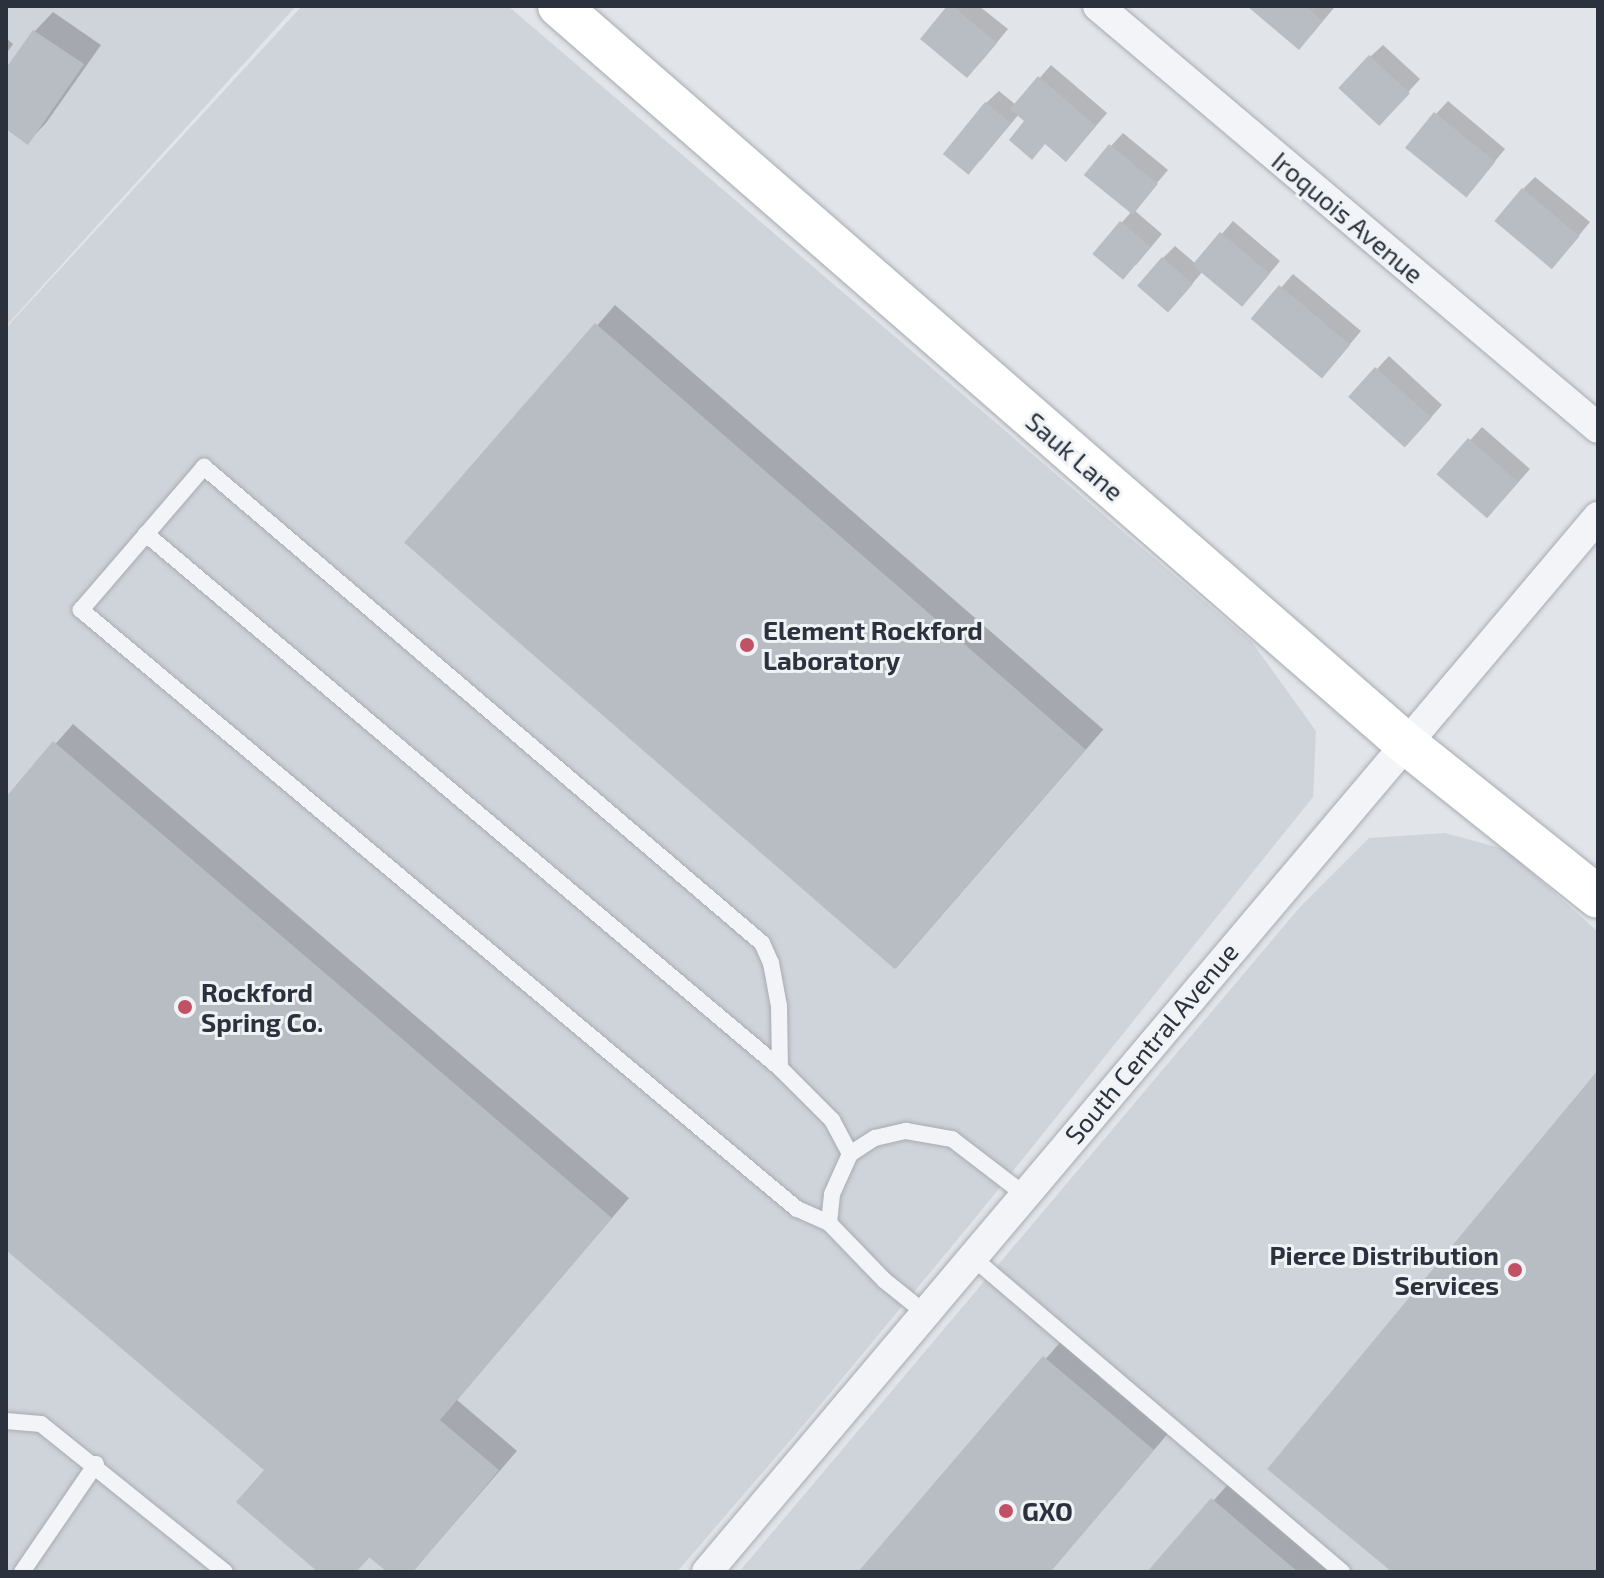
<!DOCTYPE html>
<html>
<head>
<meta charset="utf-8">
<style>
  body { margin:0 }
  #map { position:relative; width:1604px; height:1578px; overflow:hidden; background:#e1e4e8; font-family:"Exo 2",sans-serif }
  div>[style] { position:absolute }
  .built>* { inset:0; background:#cfd3da }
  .shadow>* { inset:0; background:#0003; transform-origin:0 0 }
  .building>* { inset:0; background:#b8bdc4; transform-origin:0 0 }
  .roads { filter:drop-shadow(0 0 2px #a7abb2) drop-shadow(0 0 2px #a7abb2) }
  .lane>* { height:16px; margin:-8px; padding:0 8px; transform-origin:8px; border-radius:8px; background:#f3f4f7 }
  .street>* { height:30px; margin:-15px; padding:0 15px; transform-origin:15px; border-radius:15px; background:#f3f4f7 }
  .secondary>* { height:42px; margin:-21px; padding:0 21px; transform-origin:21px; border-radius:21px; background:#fff }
  .dots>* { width:22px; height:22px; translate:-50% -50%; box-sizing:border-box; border:4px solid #f0f3f6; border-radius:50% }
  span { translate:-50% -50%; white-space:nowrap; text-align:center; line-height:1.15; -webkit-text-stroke:6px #f0f3f6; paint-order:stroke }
  .street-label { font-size:26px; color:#2b323e }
  .poi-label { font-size:26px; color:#2b323e; font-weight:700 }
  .left { translate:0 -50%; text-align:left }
  .right { translate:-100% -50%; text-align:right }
  .frame { position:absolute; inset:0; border:8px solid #2b323e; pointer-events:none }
</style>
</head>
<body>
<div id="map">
  <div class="built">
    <div style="clip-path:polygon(6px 6px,296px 6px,6px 326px)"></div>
    <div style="clip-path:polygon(302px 6px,508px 6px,1251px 641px,1316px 731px,1313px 797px,972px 1222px,806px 1422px,677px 1572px,6px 1572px,6px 328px)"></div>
    <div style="clip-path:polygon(1445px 833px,1507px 850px,1598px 932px,1598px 1572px,739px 1572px,1300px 907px,1369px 838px)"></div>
  </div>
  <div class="shadow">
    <div style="clip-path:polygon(949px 6px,979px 6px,1008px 29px,980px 63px)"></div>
    <div style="clip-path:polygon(1250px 6px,1332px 6px,1334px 8px,1311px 35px)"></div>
    <div style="clip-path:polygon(53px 12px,101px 45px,46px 123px,28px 142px,6px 127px,6px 72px,35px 31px)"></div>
    <div style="clip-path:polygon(6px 38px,13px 44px,6px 54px)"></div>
    <div style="clip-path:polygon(1383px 45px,1420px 79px,1392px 110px,1370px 57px)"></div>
    <div style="clip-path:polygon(1051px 65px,1107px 113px,1078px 147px,1019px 114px,980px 161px,986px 103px,999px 91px,1016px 105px)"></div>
    <div style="clip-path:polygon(1448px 101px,1505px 149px,1477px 183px,1436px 114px)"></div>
    <div style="clip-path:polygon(1123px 133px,1168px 170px,1134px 210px,1162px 234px,1136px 265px,1095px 253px,1132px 211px,1111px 146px)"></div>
    <div style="clip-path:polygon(1535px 177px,1590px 222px,1563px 255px,1523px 189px)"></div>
    <div style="clip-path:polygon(1233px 221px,1280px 261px,1254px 292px,1203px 271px,1181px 297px,1163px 258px,1175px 246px,1196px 264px)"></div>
    <div style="clip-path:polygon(1293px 274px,1361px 331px,1334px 363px,1254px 319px)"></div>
    <div style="left:615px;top:305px;width:647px;height:316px;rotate:41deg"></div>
    <div style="clip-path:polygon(1389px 356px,1442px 405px,1417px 433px,1377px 369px)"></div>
    <div style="clip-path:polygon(1482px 427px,1530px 469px,1500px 503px,1440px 474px)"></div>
    <div style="clip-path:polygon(73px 724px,629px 1198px,457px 1400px,517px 1451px,412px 1572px,390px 1572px,371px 1555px,356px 1572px,321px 1572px,267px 1470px,6px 1247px,6px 800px)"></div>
    <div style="clip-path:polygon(1063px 1339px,1171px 1430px,1050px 1572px,861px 1572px)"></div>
    <div style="clip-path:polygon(1231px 1481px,1338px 1572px,1150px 1572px)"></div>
  </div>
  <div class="building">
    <div style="clip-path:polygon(947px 6px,953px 6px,997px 43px,967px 78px,920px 39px)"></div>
    <div style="clip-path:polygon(1247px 6px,1305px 6px,1323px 21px,1299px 50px)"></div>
    <div style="clip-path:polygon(33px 30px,84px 64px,28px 145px,6px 129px,6px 68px)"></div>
    <div style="left:1369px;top:55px;width:56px;height:45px;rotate:43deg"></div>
    <div style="clip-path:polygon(1038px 76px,1096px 126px,1066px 162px,1045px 144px,1032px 160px,1009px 140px,1024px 121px,1010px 109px)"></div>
    <div style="left:985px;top:102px;width:33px;height:67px;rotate:39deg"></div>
    <div style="left:1434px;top:112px;width:79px;height:46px;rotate:39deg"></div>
    <div style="left:1109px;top:144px;width:63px;height:40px;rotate:39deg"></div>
    <div style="left:1522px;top:188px;width:75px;height:43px;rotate:40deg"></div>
    <div style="left:1120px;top:221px;width:40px;height:43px;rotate:40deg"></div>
    <div style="left:1220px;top:232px;width:65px;height:43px;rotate:40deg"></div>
    <div style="left:1162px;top:257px;width:41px;height:38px;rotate:41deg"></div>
    <div style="left:1279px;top:285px;width:93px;height:44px;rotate:40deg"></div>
    <div style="left:595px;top:323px;width:650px;height:291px;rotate:41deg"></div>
    <div style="left:1375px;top:367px;width:76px;height:40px;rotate:42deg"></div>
    <div style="left:1468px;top:438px;width:67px;height:48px;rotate:41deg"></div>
    <div style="clip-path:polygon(53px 741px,612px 1218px,440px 1420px,499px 1470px,413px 1572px,387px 1572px,369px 1557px,356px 1572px,318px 1572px,236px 1502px,264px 1470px,6px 1250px,6px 797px)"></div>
    <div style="clip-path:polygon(1598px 1070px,1598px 1572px,1392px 1572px,1267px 1469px)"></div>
    <div style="clip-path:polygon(1043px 1356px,1154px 1450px,1050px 1572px,858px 1572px)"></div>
    <div style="clip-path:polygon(1211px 1498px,1298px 1572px,1147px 1572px)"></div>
  </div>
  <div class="roads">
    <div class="lane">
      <div style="left:146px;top:534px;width:829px;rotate:40.11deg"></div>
      <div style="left:829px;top:1223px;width:35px;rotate:-156deg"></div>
      <div style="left:797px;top:1209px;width:934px;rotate:-140.08deg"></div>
      <div style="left:81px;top:610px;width:189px;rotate:-49.3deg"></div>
      <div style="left:204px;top:467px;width:733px;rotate:40.47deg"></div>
      <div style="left:762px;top:943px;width:22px;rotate:66deg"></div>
      <div style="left:771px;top:963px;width:44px;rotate:79.5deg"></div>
      <div style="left:779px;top:1006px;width:62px;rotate:89.1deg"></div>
      <div style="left:780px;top:1068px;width:74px;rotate:45deg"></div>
      <div style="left:832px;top:1120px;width:38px;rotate:62deg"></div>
      <div style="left:972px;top:1257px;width:486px;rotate:40.4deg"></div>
      <div style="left:925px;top:1313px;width:51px;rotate:-141.3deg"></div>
      <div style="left:885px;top:1281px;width:81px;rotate:-134deg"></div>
      <div style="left:829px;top:1223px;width:29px;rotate:-84deg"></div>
      <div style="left:832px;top:1194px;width:44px;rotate:-65.8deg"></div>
      <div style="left:850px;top:1154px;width:30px;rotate:-33deg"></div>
      <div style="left:875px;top:1138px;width:32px;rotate:-13deg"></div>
      <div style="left:906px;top:1131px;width:47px;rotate:9.9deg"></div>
      <div style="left:952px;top:1139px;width:91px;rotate:37.4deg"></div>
      <div style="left:6px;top:1421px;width:35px;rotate:5deg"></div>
      <div style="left:41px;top:1424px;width:236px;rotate:38.8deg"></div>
      <div style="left:22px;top:1572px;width:131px;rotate:-55.6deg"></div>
    </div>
    <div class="street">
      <div style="left:1098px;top:6px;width:654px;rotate:40.16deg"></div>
      <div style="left:707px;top:1572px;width:1381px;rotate:-49.82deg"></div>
    </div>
    <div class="secondary">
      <div style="left:559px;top:6px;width:1121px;rotate:41.06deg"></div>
      <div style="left:1404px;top:742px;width:248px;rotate:38.6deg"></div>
    </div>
  </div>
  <div class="dots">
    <div style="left:747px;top:645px;background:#c15265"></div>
    <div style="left:185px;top:1007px;background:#c15265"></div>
    <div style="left:1515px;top:1270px;background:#c15265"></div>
    <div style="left:1006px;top:1511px;background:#c15265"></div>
  </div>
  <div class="street-label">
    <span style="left:1348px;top:217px;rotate:40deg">Iroquois Avenue</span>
    <span style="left:1075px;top:456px;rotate:41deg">Sauk Lane</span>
    <span style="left:1151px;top:1043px;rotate:-50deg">South Central Avenue</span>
  </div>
  <div class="poi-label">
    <span class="left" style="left:763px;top:645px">Element Rockford<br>Laboratory</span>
    <span class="left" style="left:201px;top:1007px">Rockford<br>Spring Co.</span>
    <span class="right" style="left:1499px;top:1270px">Pierce Distribution<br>Services</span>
    <span class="left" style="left:1022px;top:1511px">GXO</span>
  </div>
  <div class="frame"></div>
</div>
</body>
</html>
